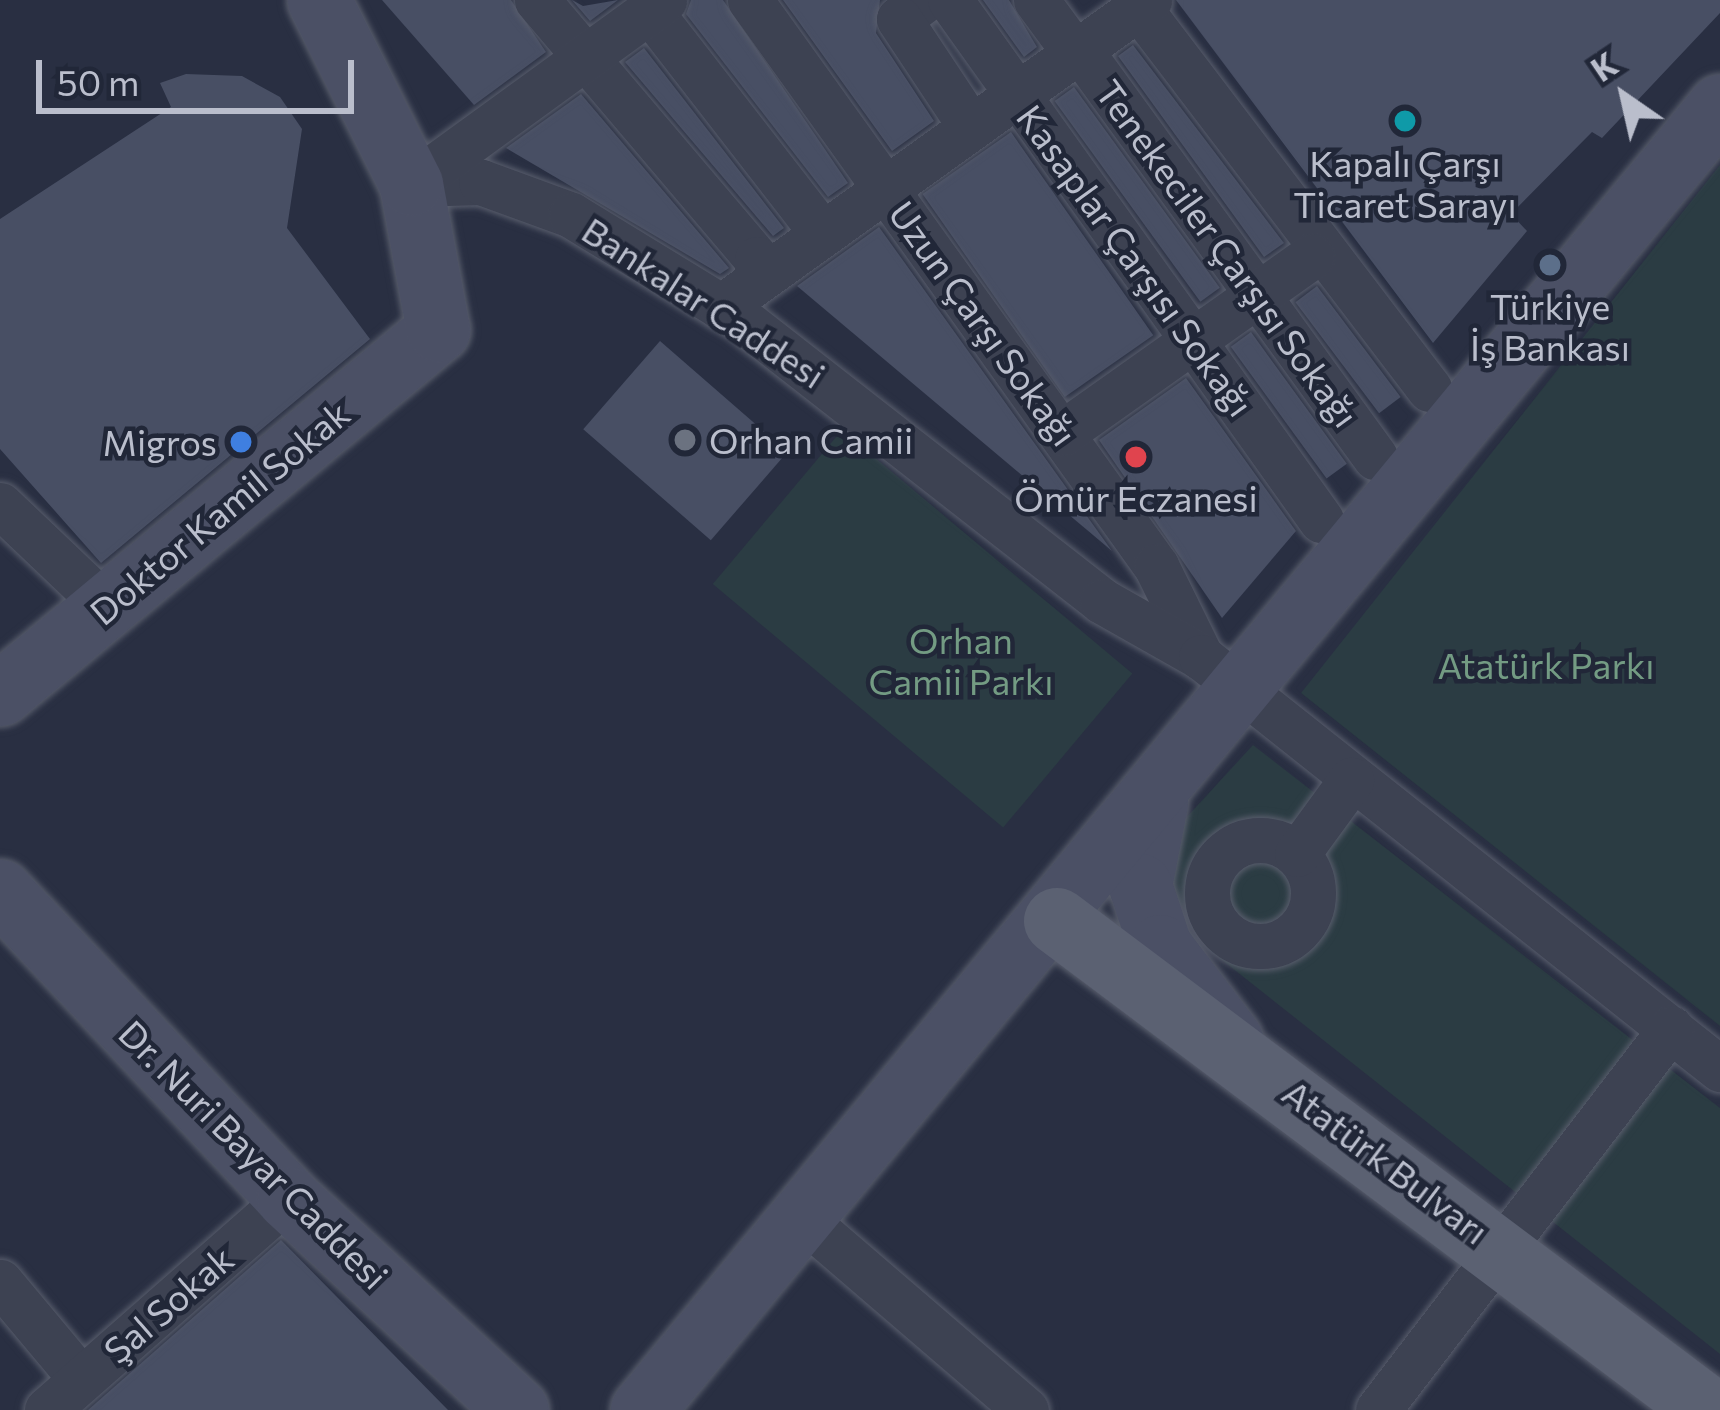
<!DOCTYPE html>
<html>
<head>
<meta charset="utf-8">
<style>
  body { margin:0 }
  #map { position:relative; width:1720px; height:1410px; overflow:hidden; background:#292f42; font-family:Commissioner,sans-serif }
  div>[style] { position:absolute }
  .green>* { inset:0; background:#2b3c43; transform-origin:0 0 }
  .building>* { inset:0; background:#484f64; transform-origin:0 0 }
  .roads { filter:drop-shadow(0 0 3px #585d6c) drop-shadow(0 0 3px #585d6c) }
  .street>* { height:45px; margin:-22.5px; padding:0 22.5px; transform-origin:22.5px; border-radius:22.5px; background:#3d4252 }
  .street>.ring { margin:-22.5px; padding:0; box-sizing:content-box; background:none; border:45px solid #3d4252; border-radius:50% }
  .secondary>* { height:63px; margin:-31.5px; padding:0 31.5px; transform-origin:31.5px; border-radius:31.5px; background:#4b5065 }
  .primary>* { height:66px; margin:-33px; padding:0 33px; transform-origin:33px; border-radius:33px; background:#5b6172 }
  .dots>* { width:33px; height:33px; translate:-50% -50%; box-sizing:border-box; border:6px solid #212738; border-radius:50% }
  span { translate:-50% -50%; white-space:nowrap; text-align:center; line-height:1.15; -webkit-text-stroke:9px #212738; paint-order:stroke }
  .poi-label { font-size:36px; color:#babecc }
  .left { translate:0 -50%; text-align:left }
  .right { translate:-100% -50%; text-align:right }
  .street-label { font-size:36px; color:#babecc }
  .park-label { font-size:36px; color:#739b83 }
  .north { position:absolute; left:1564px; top:36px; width:120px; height:120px; -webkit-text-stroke:9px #212738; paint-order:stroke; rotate:326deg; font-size:33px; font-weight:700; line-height:48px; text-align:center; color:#babecc }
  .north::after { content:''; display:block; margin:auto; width:42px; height:54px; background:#babecc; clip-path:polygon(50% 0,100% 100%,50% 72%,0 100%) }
  .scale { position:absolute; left:36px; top:60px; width:318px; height:54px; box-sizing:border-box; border:6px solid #babecc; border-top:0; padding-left:15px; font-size:36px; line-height:42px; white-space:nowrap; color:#babecc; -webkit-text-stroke:9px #212738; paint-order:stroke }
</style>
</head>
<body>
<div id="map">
  <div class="green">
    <div style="clip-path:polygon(1720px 165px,1720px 1026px,1301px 693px)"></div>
    <div style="left:842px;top:430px;width:379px;height:201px;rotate:40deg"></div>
    <div style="clip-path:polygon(1253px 745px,1720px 1108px,1720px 1354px,1217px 956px,1170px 890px,1162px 844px)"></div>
  </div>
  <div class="building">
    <div style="clip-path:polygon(382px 0,511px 0,546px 52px,474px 105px)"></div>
    <div style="clip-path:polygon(572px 0,583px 6px,618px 0,590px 21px)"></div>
    <div style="clip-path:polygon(691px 0,723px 0,848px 183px,828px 197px,686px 14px)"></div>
    <div style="clip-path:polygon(783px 0,880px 0,876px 33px,934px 121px,892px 151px)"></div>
    <div style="clip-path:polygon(983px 0,1009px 0,1037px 47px,1024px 57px)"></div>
    <div style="clip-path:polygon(1176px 0,1720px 0,1720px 13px,1602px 138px,1592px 132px,1511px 214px,1527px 231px,1433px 343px)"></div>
    <div style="clip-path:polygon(1133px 45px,1284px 243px,1264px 257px,1118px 56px)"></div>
    <div style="clip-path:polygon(644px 48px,784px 228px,773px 236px,625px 62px)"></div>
    <div style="clip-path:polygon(186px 74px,242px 76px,280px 97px,302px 129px,287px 228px,370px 339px,101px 563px,0 449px,0 219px,171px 107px,160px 83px)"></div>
    <div style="left:1074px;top:87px;width:248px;height:24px;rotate:54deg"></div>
    <div style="clip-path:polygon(581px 94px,729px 268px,720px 274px,506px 148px)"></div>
    <div style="left:1011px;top:132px;width:248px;height:108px;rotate:55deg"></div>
    <div style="clip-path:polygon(879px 227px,1112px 551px,797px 286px)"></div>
    <div style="left:1317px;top:286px;width:139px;height:27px;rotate:53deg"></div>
    <div style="left:1251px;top:332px;width:163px;height:25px;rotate:54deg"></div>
    <div style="left:660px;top:341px;width:169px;height:117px;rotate:41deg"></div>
    <div style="clip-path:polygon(1186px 378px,1296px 531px,1222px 618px,1099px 440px)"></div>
    <div style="clip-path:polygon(281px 1240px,448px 1410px,88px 1410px)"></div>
  </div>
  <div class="roads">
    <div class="street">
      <div style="left:537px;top:0;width:340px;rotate:49.7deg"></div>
      <div style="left:757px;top:259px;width:16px;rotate:90deg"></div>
      <div style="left:750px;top:0;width:697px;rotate:54.35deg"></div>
      <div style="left:1156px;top:566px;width:102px;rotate:63.7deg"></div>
      <div style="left:924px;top:0;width:31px;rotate:143deg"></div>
      <div style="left:899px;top:19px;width:128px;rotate:56.4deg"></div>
      <div style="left:950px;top:0;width:639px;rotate:54.49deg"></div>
      <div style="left:1036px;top:0;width:66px;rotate:53.7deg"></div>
      <div style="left:1133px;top:0;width:489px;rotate:52.7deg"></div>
      <div style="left:649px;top:10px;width:277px;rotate:52.2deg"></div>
      <div style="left:1080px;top:50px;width:503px;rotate:54.06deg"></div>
      <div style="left:411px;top:184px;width:70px;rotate:-1.6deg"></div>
      <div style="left:481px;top:182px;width:96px;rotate:20.1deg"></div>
      <div style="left:571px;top:215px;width:198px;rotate:31.4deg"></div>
      <div style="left:740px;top:318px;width:459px;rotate:38deg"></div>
      <div style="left:1102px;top:601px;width:114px;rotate:29.5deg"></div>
      <div style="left:1201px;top:657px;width:663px;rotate:38.44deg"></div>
      <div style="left:411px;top:184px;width:313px;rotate:-36deg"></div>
      <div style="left:721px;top:307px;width:527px;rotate:-35.65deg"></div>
      <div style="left:1062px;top:433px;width:306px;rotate:-35.3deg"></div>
      <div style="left:0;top:505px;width:146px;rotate:43.6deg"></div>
      <div class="ring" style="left:1207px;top:840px;width:61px;height:61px"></div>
      <div style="left:1297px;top:854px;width:92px;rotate:-53.9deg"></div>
      <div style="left:806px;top:1221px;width:290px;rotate:40.7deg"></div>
      <div style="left:0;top:1282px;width:126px;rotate:50.1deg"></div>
      <div style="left:47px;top:1410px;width:321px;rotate:-41.3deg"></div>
      <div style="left:1378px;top:1410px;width:481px;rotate:-52.5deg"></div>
    </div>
    <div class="secondary">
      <div style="left:0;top:694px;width:570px;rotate:-39.73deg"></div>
      <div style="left:438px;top:330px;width:148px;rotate:-100.5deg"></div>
      <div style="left:411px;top:184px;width:206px;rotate:-116.6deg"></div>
      <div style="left:1156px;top:803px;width:84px;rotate:101deg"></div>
      <div style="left:1140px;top:885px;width:64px;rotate:71.8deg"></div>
      <div style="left:1160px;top:946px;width:118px;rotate:52.9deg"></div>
      <div style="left:0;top:891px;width:421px;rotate:46.8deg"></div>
      <div style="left:288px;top:1198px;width:312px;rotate:42.8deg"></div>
      <div style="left:642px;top:1410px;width:1692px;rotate:-50.42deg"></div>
    </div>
    <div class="primary">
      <div style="left:1057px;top:921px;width:814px;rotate:36.91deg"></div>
    </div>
  </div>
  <div class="dots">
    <div style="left:1405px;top:121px;background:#0f9aa8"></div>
    <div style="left:1550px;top:265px;background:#5c6f8a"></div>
    <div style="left:685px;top:440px;background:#6b7280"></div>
    <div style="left:241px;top:442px;background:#3f7fe0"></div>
    <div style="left:1136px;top:457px;background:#e0444e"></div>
  </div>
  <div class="poi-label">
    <span style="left:1405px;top:183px">Kapalı Çarşı<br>Ticaret Sarayı</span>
    <span style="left:1550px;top:326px">Türkiye<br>İş Bankası</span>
    <span class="left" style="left:709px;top:440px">Orhan Camii</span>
    <span class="right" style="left:217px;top:442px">Migros</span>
    <span style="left:1136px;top:498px">Ömür Eczanesi</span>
  </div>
  <div class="street-label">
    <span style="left:1228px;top:253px;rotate:54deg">Tenekeciler Çarşısı Sokağı</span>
    <span style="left:1136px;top:260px;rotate:54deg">Kasaplar Çarşısı Sokağı</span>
    <span style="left:704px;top:302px;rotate:33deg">Bankalar Caddesi</span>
    <span style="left:984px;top:323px;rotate:54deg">Uzun Çarşı Sokağı</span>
    <span style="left:219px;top:512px;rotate:-40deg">Doktor Kamil Sokak</span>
    <span style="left:254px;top:1154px;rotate:45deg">Dr. Nuri Bayar Caddesi</span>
    <span style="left:1386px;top:1161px;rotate:37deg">Atatürk Bulvarı</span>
    <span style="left:168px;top:1304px;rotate:-41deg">Şal Sokak</span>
  </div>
  <div class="park-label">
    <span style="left:961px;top:660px">Orhan<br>Camii Parkı</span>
    <span style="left:1546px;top:665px">Atatürk Parkı</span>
  </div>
  <div class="north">K</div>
  <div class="scale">50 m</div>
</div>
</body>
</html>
